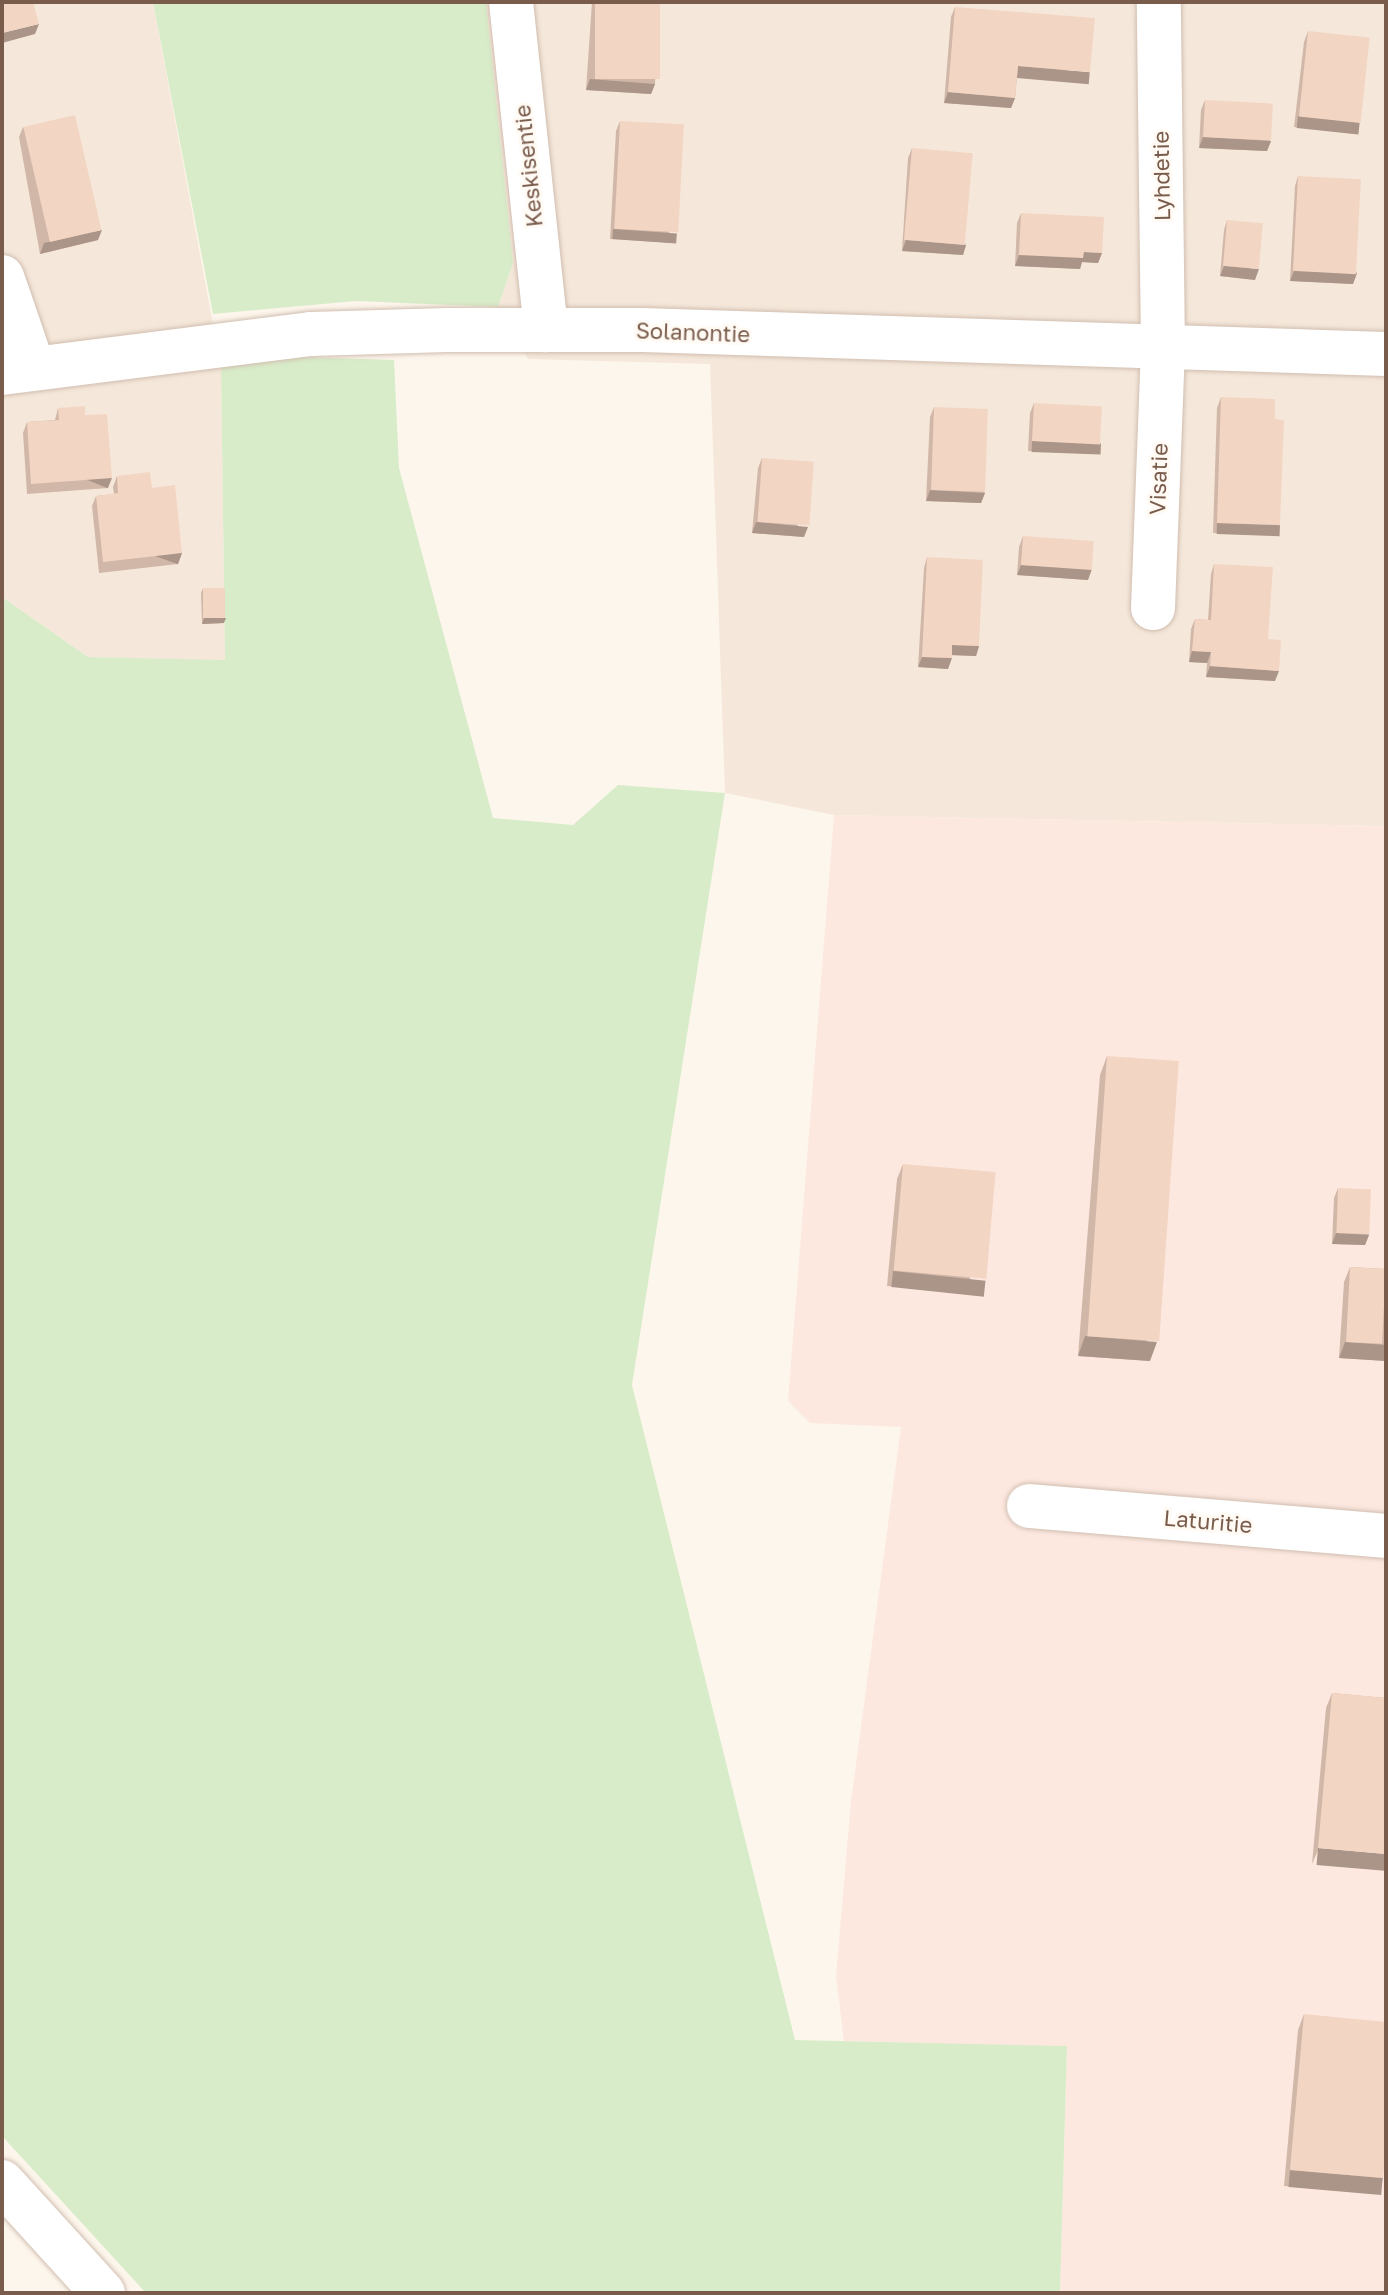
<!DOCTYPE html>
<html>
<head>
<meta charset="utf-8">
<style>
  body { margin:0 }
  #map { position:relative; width:1388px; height:2295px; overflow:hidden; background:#fdf6ec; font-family:"Golos Text",sans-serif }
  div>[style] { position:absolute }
  .residential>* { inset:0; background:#f5e8da }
  .commercial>* { inset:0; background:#fde8e0 }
  .green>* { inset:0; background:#d8ecc9 }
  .roads { filter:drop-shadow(0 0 2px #d1beb0) drop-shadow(0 0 2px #d1beb0) }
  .minor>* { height:44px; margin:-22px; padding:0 22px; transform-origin:22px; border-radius:22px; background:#fff }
  .wall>* { inset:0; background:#d1b7a8 }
  .shaded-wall>* { inset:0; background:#aa9588; transform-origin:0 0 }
  .building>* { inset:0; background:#f3d5c3; transform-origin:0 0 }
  span { translate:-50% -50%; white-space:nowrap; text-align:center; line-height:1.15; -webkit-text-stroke:6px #fffaf3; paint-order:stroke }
  .street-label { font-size:22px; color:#7a5c4d }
  .frame { position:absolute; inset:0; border:4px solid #7a5c4d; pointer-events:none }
</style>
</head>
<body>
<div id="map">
  <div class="residential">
    <div style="clip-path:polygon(2px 2px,153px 2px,221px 367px,225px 661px,88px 657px,2px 597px)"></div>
    <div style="clip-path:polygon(486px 2px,1386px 2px,1386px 826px,834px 815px,725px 793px,710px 364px,528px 359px,498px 307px,513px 263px)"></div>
  </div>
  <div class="commercial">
    <div style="clip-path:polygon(834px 815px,1386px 826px,1386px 2293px,1060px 2293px,1067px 2047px,844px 2041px,836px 1976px,851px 1802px,901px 1427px,810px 1423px,788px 1401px)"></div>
  </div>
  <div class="green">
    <div style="clip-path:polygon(153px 2px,486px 2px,513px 263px,498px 307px,356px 301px,213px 314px)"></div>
    <div style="clip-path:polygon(303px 357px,394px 360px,399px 468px,493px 818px,573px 825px,618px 785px,725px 793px,632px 1385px,795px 2040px,1067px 2046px,1060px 2293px,146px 2293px,2px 2136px,2px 597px,88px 657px,225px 660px,221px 367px)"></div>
  </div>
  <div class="roads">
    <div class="minor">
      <div style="left:511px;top:2px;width:330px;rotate:83.9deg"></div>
      <div style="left:2px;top:277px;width:95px;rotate:71deg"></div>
      <div style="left:2px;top:373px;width:311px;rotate:-7.2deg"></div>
      <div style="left:311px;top:334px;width:136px;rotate:-1.7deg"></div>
      <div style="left:447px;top:330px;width:195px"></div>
      <div style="left:642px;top:330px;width:744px;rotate:1.85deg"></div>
      <div style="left:1153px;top:608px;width:259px;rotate:-87.8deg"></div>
      <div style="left:1163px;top:349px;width:347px;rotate:-90.7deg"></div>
      <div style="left:1029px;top:1506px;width:358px;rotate:4.8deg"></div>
      <div style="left:2px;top:2182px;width:150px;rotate:47.7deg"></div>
    </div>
  </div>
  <div class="wall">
    <div style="clip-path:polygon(592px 2px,660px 2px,655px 84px,651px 94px,586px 90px)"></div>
    <div style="clip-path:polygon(955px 7px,1086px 83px,1017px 77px,1015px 98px,1011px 108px,944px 103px,951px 17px)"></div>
    <div style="clip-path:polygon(1308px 31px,1356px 134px,1294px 127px,1304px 42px)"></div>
    <div style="clip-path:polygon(1205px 100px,1271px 141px,1267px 151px,1199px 148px,1201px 110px)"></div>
    <div style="clip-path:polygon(620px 121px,674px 243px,610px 239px,616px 131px)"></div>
    <div style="clip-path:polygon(23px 127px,98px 240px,40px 254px,19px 137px)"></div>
    <div style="clip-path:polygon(912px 148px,966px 245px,963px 255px,902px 251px,908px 158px)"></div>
    <div style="clip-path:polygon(1298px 176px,1357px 273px,1353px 284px,1290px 281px,1295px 186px)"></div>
    <div style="clip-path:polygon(1021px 213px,1102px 253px,1098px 263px,1082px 262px,1080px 269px,1015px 266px,1017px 223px)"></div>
    <div style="clip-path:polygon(1227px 220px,1255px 280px,1220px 276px,1224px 230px)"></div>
    <div style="clip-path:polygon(1221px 397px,1275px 419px,1280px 525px,1276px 535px,1213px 533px,1217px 408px)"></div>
    <div style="clip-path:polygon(1034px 403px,1101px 444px,1097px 454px,1028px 451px,1030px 413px)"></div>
    <div style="clip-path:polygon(934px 407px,985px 493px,981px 503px,926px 501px,930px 417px)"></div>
    <div style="clip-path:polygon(58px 408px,108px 488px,27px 494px,23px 433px,27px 422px,55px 420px)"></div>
    <div style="clip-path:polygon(762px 458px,804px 537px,752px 533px,758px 468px)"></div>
    <div style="clip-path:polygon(117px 476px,152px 488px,182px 553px,178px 564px,99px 573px,92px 506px,96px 496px,114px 494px,113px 487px)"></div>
    <div style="clip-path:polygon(1023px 536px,1088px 580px,1017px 575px,1019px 547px)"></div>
    <div style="clip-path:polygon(927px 557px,979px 646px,976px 656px,952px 655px,948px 669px,918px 667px,924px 568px)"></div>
    <div style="clip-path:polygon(1214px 564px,1268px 639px,1275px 681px,1206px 677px,1207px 663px,1189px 662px,1191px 629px,1195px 619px,1208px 620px,1211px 574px)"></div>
    <div style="clip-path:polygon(203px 588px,224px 623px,202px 624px,201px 593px)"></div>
    <div style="clip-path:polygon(1107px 1056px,1150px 1361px,1078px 1356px,1100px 1075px)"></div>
    <div style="clip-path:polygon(903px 1164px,980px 1295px,887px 1286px,897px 1179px)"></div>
    <div style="clip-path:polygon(1338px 1188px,1369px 1235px,1365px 1245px,1332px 1244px,1334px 1198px)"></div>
    <div style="clip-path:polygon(1350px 1267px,1386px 1269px,1386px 1361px,1339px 1358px,1344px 1282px)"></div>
    <div style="clip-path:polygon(1332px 1693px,1386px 1698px,1312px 1864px,1326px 1708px)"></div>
    <div style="clip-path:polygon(1304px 2014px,1383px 2178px,1377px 2194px,1284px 2186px,1298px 2030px)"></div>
  </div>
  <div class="shaded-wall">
    <div style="clip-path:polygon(39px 24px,35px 34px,2px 43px,2px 33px)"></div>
    <div style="left:1018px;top:66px;width:72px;height:12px;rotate:5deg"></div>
    <div style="clip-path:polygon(590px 79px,655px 84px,651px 94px,586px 90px)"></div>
    <div style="clip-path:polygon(948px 92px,1015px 98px,1011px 108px,944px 103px)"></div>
    <div style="left:1298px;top:116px;width:62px;height:12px;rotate:6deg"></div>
    <div style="clip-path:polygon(1203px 137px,1271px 141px,1267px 151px,1199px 148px)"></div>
    <div style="left:613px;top:229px;width:64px;height:10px;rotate:4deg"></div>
    <div style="clip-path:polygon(102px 230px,98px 240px,40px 254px,44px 243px)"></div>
    <div style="clip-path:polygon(906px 240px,966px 245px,963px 255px,902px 251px)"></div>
    <div style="clip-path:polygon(1084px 252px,1102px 253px,1098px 263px,1082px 262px,1080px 269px,1015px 266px,1019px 255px)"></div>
    <div style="clip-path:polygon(1224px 266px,1259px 269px,1255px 280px,1220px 276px)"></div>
    <div style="clip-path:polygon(1294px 271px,1357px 273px,1353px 284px,1290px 281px)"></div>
    <div style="left:1032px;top:441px;width:69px;height:11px;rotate:2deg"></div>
    <div style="left:112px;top:478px;width:11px;height:81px;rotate:112deg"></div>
    <div style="clip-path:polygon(930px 490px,985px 493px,981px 503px,926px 501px)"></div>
    <div style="clip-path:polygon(756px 522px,808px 527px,804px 537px,752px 533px)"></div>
    <div style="left:1217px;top:523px;width:63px;height:11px;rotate:2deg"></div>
    <div style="left:182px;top:553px;width:12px;height:80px;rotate:110deg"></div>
    <div style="clip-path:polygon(1021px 565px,1092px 569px,1088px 580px,1017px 575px)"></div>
    <div style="clip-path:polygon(204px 618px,226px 618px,224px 623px,202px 624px)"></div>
    <div style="clip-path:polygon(952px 645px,979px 646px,976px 656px,949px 655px)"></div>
    <div style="clip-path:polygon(1192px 651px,1211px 652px,1207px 663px,1189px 662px)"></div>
    <div style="clip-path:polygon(922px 657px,952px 658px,948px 669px,918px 667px)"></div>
    <div style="clip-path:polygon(1210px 666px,1279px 671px,1275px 681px,1206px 677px)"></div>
    <div style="clip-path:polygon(1336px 1233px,1369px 1235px,1365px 1245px,1332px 1244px)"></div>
    <div style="left:893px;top:1271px;width:93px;height:16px;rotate:6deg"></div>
    <div style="clip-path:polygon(1085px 1336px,1157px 1342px,1150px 1361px,1078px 1356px)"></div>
    <div style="clip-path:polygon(1345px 1342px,1386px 1345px,1386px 1361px,1339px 1358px)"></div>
    <div style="left:1318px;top:1848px;width:68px;height:17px;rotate:5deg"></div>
    <div style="left:1290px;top:2170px;width:93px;height:17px;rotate:5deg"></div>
  </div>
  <div class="building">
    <div style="clip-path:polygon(2px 2px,33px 2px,39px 24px,2px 33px)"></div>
    <div style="left:595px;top:2px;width:65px;height:77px"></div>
    <div style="clip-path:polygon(955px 7px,1095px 18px,1090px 72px,1018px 66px,1015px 98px,948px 92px)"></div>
    <div style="left:1308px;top:31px;width:62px;height:86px;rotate:6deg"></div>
    <div style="left:1205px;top:100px;width:68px;height:37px;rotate:3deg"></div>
    <div style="left:75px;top:115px;width:118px;height:53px;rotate:77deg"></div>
    <div style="left:620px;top:121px;width:64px;height:108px;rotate:3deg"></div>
    <div style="left:912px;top:148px;width:61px;height:92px;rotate:5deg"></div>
    <div style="left:1298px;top:176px;width:63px;height:95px;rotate:3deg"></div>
    <div style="clip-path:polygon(1021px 213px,1104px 217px,1102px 253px,1084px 252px,1083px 258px,1019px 255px)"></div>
    <div style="left:1227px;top:220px;width:36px;height:46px;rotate:5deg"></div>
    <div style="clip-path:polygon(1221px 397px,1275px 399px,1275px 419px,1284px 420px,1280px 525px,1217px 523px)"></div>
    <div style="left:1034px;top:403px;width:68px;height:38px;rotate:3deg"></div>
    <div style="clip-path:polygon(85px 406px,85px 415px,107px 414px,112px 478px,31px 484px,27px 422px,59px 420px,58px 408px)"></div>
    <div style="left:934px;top:407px;width:54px;height:83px;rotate:2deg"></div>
    <div style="left:762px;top:458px;width:52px;height:64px;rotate:4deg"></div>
    <div style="clip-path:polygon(150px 472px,152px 488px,175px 485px,182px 553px,103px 562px,96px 496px,118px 493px,117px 476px)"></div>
    <div style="left:1023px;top:536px;width:71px;height:29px;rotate:4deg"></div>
    <div style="clip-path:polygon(927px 557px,983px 560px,979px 646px,952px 645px,952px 658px,922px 657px)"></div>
    <div style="clip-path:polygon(1214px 564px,1273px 567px,1268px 639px,1281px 640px,1279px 671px,1210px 666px,1211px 652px,1192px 651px,1195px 619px,1211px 620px)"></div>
    <div style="left:203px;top:588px;width:22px;height:30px"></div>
    <div style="left:1107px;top:1056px;width:72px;height:281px;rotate:4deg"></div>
    <div style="left:903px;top:1164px;width:93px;height:107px;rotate:5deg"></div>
    <div style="left:1338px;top:1188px;width:33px;height:45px;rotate:2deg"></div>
    <div style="left:1350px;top:1267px;width:36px;height:75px;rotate:3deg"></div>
    <div style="clip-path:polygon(1332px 1693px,1386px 1698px,1386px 1854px,1318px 1848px)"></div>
    <div style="clip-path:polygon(1304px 2014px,1386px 2022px,1386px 2145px,1383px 2178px,1290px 2170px)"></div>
  </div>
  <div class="street-label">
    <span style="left:528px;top:166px;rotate:-96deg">Keskisentie</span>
    <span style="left:1161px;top:176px;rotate:-91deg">Lyhdetie</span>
    <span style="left:693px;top:332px;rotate:2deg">Solanontie</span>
    <span style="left:1158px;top:479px;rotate:-88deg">Visatie</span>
    <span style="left:1208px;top:1521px;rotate:5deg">Laturitie</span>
  </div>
  <div class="frame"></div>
</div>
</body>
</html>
